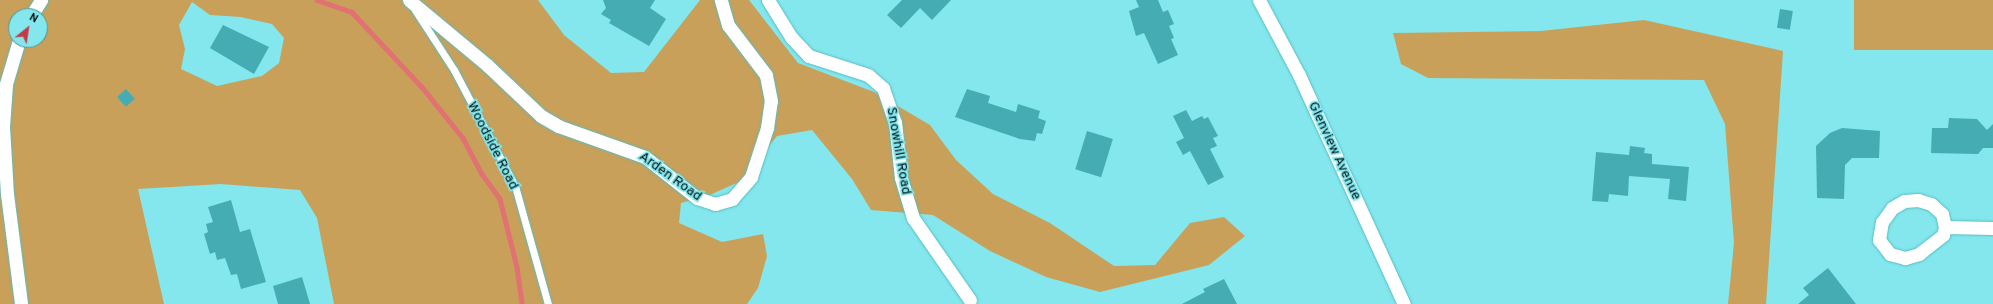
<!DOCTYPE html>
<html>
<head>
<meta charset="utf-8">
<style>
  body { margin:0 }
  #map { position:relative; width:1993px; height:304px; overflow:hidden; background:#83e7ed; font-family:Overpass,sans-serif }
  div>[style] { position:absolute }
  .green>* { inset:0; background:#c8a059; transform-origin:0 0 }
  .stream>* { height:4.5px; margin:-2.25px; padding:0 2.25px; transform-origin:2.25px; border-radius:2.25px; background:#e17172 }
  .building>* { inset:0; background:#44acb2; transform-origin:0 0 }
  .roads { filter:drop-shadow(0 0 1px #58bdc3) drop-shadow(0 0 1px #58bdc3) }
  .service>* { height:7px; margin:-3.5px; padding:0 3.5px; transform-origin:3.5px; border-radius:3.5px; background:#fff }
  .minor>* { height:13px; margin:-6.5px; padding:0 6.5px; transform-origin:6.5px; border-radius:6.5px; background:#fff }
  span { translate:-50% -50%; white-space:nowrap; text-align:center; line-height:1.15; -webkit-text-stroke:3.5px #83e7ed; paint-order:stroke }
  .street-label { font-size:14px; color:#001214 }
  .north { position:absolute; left:8px; top:8px; width:40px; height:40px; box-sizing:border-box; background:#83e7ed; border:1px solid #4f9296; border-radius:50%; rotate:30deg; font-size:11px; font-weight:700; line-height:16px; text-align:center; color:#001214 }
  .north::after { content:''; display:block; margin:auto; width:14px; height:18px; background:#c83844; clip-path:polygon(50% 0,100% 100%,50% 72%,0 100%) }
</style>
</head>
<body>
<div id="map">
  <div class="green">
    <div style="clip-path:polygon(evenodd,0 0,538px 0,564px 35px,611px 73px,644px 72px,700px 0,749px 0,798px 63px,874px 92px,930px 125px,956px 160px,993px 194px,1050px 223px,1114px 266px,1155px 265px,1190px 223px,1224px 217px,1245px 236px,1209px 265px,1100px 292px,1046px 277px,990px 251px,933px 215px,871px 210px,852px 179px,812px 130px,777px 136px,741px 181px,712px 194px,681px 203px,679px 223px,722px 242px,763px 234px,767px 256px,758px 288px,747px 304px,334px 304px,317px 218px,300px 190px,221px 184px,138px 189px,164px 304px,0 304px,0 0,192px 2px,210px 15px,241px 17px,272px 24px,284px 38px,279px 63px,262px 76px,217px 86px,181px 69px,185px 49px,179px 25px,192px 2px,0 0,16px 16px,40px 16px,40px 40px,16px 40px,16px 16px)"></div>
    <div style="left:1854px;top:0;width:139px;height:50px"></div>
    <div style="clip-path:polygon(1644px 20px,1783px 51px,1766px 304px,1728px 304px,1734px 243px,1725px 124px,1704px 80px,1428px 78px,1401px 64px,1393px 33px,1541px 31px)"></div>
  </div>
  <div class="stream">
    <div style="left:317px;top:0;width:37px;rotate:19deg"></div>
    <div style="left:352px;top:12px;width:103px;rotate:47deg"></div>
    <div style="left:422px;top:87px;width:65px;rotate:51.2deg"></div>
    <div style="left:463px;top:138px;width:41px;rotate:62.2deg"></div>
    <div style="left:482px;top:174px;width:31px;rotate:54deg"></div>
    <div style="left:500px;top:199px;width:70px;rotate:76deg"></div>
    <div style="left:517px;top:267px;width:37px;rotate:82deg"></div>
  </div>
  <div class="building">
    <div style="clip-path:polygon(603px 0,655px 0,650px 8px,666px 19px,649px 46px,609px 23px,611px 20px,601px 14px,606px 8px)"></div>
    <div style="clip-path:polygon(902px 0,951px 0,932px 20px,920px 8px,901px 28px,887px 15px)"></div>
    <div style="clip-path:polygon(1136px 0,1158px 0,1163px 12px,1168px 10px,1174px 24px,1169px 26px,1174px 38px,1171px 39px,1178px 55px,1158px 64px,1144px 33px,1136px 36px,1129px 11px,1139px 7px)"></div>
    <div style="left:1780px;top:9px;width:13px;height:19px;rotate:9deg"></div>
    <div style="clip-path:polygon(223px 25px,269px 47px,254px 74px,210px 48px)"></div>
    <div style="left:126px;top:89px;width:13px;height:12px;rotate:48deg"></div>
    <div style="clip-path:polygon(967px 89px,990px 96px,988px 103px,1016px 112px,1018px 104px,1040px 111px,1038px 118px,1046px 121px,1042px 134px,1037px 133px,1035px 141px,1020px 139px,955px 117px)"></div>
    <div style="clip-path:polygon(1186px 110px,1192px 121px,1202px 116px,1204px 119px,1208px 117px,1218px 136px,1213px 138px,1217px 146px,1210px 149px,1224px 177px,1208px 185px,1190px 151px,1183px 155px,1176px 142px,1184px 138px,1173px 116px)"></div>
    <div style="clip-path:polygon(1949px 118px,1977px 119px,1987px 130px,1993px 124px,1993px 148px,1983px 148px,1978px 154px,1931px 153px,1932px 128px,1948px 128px)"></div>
    <div style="clip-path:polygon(1842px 128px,1880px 131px,1879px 158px,1852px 158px,1845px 165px,1844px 199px,1817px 198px,1816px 146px,1830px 133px)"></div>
    <div style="left:1087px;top:131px;width:27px;height:40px;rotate:17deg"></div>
    <div style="clip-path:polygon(1630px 146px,1645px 148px,1644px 153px,1652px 154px,1652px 164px,1689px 167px,1686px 201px,1668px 199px,1670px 179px,1629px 176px,1628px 196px,1609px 194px,1608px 202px,1592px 201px,1596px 152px,1629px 155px)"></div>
    <div style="clip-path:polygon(231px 200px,240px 232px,250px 229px,266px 282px,241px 289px,237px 274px,231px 275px,225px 258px,217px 260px,215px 252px,210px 254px,204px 234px,208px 232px,206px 224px,213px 222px,208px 207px)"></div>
    <div style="clip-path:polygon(1828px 268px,1856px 304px,1798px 304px,1809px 295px,1803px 288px)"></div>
    <div style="clip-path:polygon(302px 277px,310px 304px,278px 304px,273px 286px)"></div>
    <div style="clip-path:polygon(1224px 279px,1237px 304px,1182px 304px,1205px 292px,1203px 289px)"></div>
  </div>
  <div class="roads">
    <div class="service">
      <div style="left:415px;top:10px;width:72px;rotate:57deg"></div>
      <div style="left:454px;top:70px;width:131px;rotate:62.3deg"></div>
      <div style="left:515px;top:186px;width:123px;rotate:74.4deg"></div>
    </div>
    <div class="minor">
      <div style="left:409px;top:0;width:102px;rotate:39.8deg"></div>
      <div style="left:487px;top:65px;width:74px;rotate:43.4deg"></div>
      <div style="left:541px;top:116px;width:20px;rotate:30deg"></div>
      <div style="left:558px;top:126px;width:92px;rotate:19.6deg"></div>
      <div style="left:645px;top:157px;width:66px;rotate:38.3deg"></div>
      <div style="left:697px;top:198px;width:19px;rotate:18deg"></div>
      <div style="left:715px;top:204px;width:18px;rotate:-16deg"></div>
      <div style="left:732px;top:199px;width:29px;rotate:-49deg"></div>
      <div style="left:751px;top:177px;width:52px;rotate:-71.9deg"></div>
      <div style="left:767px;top:128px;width:27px;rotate:-82deg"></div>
      <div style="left:771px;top:101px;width:26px;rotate:-101deg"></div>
      <div style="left:766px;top:75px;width:63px;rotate:-127.2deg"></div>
      <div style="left:728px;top:25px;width:26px;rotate:-106deg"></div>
      <div style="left:768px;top:0;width:44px;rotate:58.1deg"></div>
      <div style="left:791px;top:37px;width:26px;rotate:47deg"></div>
      <div style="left:809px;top:56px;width:62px;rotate:17.9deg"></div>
      <div style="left:868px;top:75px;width:20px;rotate:41deg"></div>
      <div style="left:883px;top:88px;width:36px;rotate:71deg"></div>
      <div style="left:895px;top:122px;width:56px;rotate:83.9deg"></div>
      <div style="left:901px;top:178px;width:42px;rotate:73.3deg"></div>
      <div style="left:913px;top:218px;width:100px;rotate:55.2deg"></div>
      <div style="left:1259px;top:0;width:85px;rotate:61.9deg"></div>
      <div style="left:1299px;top:75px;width:252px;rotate:65.4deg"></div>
      <div style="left:31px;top:16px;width:19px;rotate:-58deg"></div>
      <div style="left:19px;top:40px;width:46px;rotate:106.5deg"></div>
      <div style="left:6px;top:84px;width:43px;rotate:94deg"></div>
      <div style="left:3px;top:127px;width:67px;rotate:86.6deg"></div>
      <div style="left:7px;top:194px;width:111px;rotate:82.7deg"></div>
      <div style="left:1918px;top:200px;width:14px;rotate:17deg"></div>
      <div style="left:1931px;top:204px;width:15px;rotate:42deg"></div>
      <div style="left:1942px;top:214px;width:13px;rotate:77deg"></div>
      <div style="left:1945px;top:227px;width:8px;rotate:104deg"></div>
      <div style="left:1943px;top:235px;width:31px;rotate:142deg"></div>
      <div style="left:1919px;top:254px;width:15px;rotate:164deg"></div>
      <div style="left:1905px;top:258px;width:16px;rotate:-165deg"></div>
      <div style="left:1890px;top:254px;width:18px;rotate:-128deg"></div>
      <div style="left:1879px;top:240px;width:18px;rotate:-81deg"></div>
      <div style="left:1882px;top:222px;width:17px;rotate:-54deg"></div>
      <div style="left:1892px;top:208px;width:14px;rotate:-30deg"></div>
      <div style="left:1904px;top:201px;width:14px;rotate:-4deg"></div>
      <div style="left:1945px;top:227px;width:48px;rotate:1.2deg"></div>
    </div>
  </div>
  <div class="street-label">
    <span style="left:492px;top:146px;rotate:63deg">Woodside Road</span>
    <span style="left:898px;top:151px;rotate:80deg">Snowhill Road</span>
    <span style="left:1334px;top:151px;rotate:65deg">Glenview Avenue</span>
    <span style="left:670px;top:177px;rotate:36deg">Arden Road</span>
  </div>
  <div class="north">N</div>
</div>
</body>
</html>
